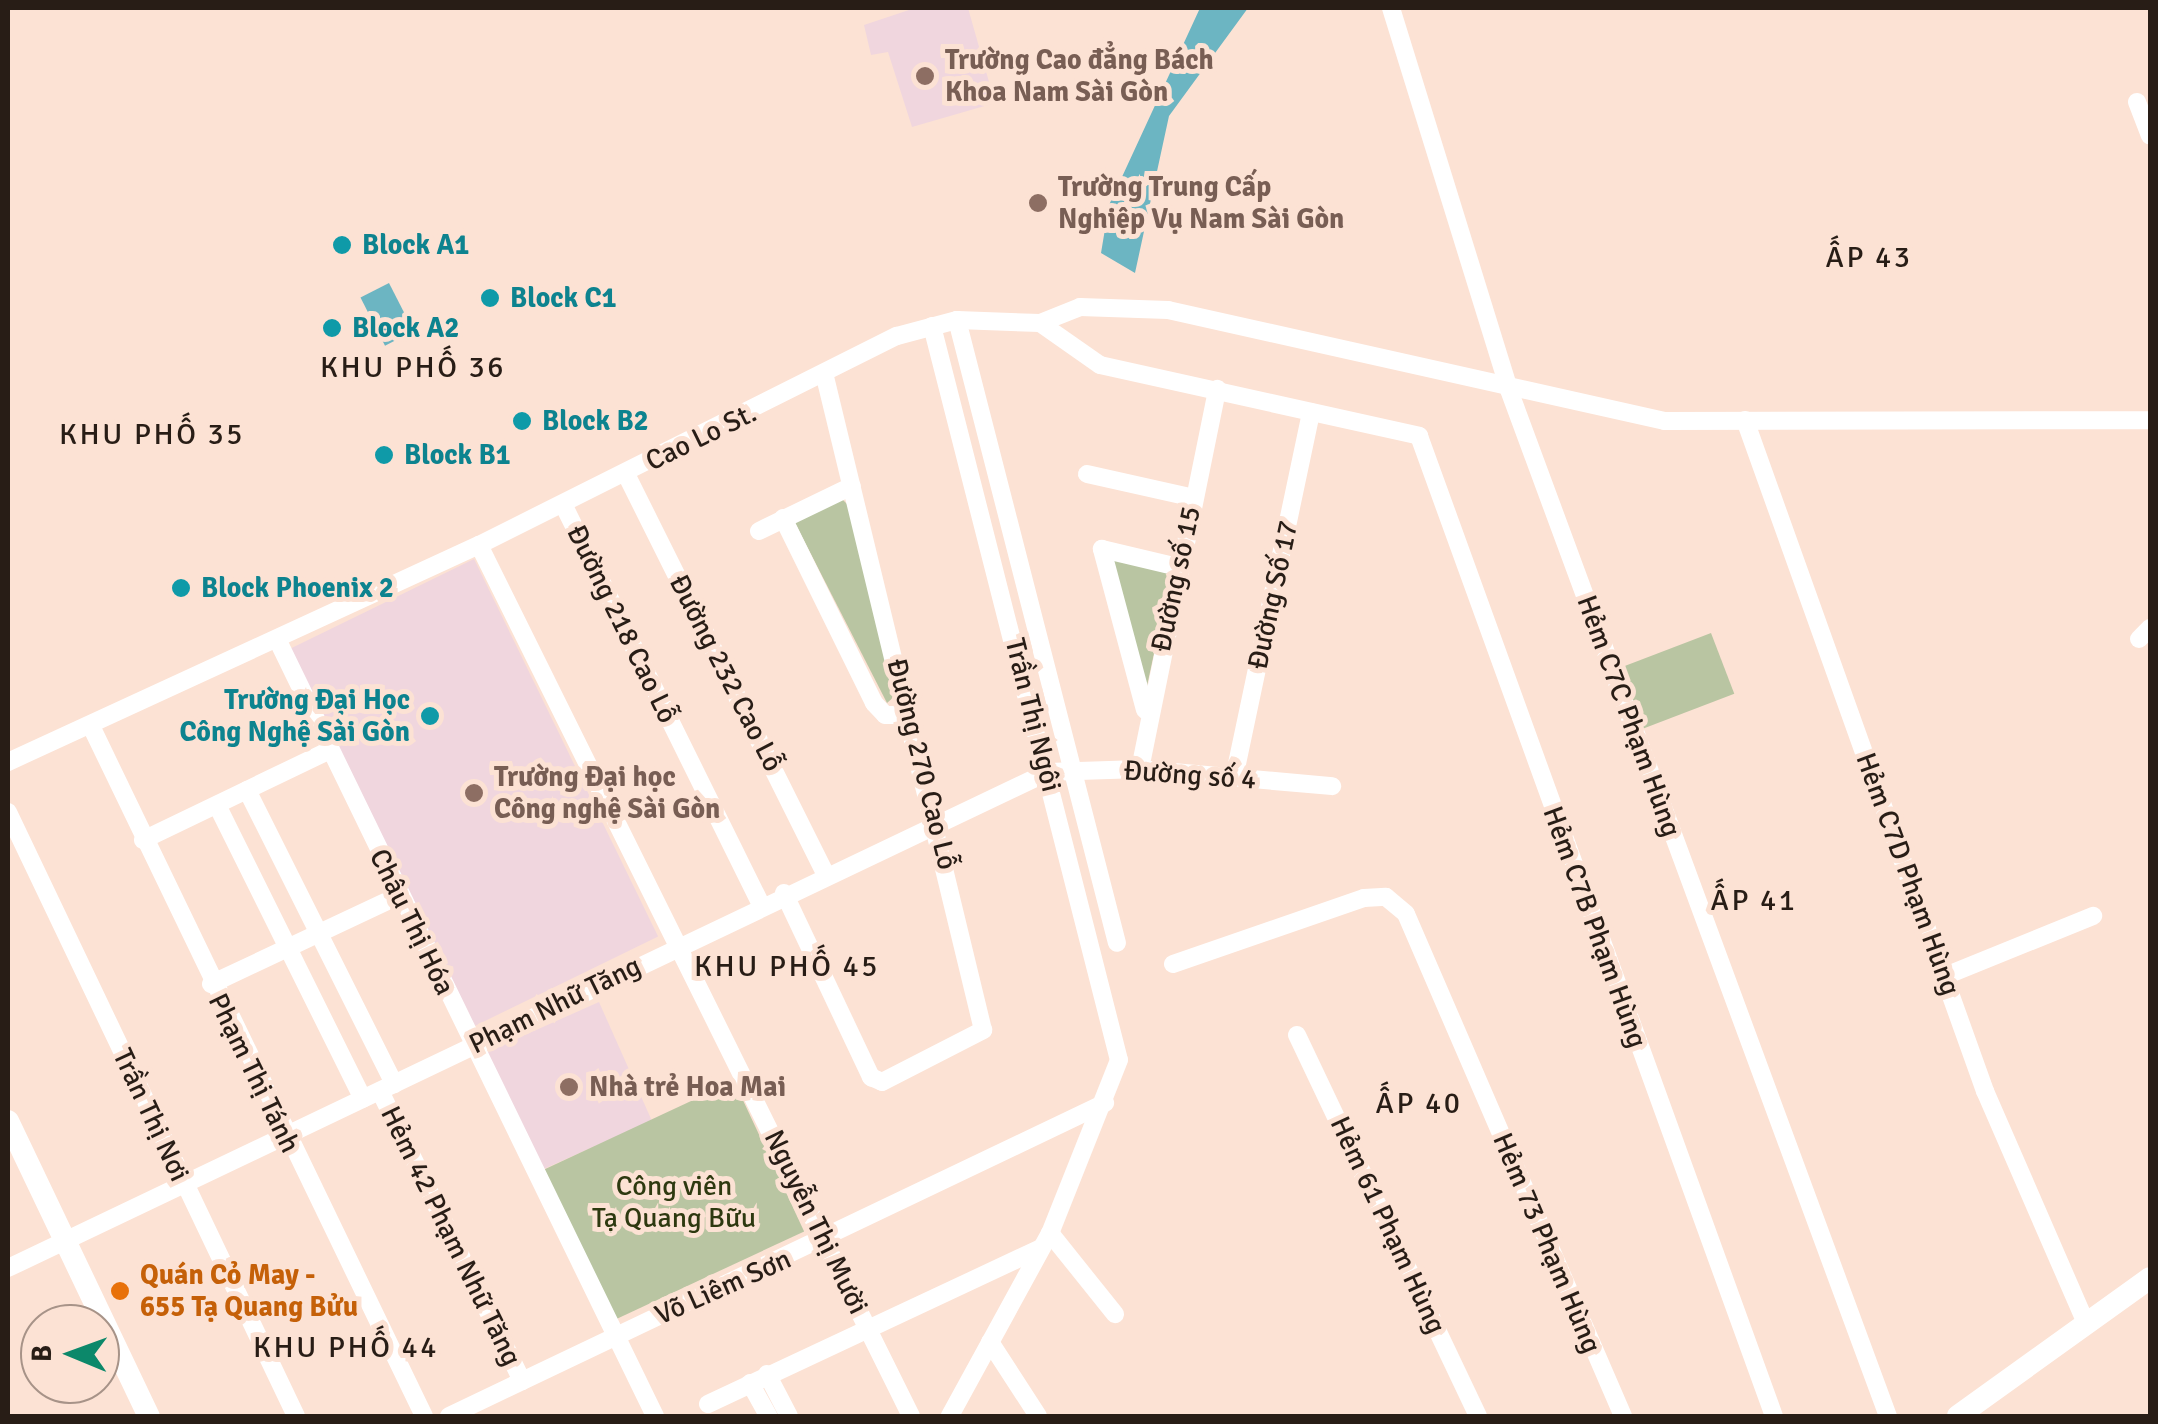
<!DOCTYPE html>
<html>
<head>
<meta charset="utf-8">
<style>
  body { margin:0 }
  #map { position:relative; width:2158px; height:1424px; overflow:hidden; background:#fce2d4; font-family:Signika,sans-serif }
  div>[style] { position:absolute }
  .education>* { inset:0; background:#f0d6de; transform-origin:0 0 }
  .green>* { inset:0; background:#b9c5a2; transform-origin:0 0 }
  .water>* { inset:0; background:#6cb5c2; transform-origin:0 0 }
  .minor>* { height:18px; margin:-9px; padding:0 9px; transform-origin:9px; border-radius:9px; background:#fff }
  .major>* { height:22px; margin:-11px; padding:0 11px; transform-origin:11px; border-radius:11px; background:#fff }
  .dots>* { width:28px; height:28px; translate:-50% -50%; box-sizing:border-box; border:5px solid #fce2d4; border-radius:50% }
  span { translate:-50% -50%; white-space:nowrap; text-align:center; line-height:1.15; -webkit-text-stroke:10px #fce2d4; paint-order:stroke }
  .education-label { font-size:28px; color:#785e54; font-weight:700 }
  .left { translate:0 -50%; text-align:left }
  .culture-label { font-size:28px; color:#0d838f; font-weight:700 }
  .right { translate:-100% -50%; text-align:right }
  .street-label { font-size:28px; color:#281d16 }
  .park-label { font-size:28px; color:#2e3910 }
  .food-label { font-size:28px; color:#c56008; font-weight:700 }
  .neighbourhood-label { font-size:30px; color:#281d16; letter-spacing:2.5px }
  .frame { position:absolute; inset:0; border:10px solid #281d16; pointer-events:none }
  .north { position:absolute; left:20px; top:1304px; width:100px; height:100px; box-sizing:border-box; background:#fce2d4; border:2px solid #a79388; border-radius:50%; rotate:271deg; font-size:28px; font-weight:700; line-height:40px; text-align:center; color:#281d16 }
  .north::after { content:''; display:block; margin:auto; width:35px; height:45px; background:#0c886a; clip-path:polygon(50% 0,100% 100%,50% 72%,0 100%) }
</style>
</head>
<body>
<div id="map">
  <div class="education">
    <div style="clip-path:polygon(915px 8px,968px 8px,995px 103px,912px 127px,888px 52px,871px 55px,864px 25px)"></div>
    <div style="left:474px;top:559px;width:420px;height:204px;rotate:64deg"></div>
    <div style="left:599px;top:1002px;width:130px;height:124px;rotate:66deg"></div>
  </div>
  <div class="green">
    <div style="clip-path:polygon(839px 496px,850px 507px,896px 695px,887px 703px,792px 517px)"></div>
    <div style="clip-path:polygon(1105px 553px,1172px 570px,1147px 686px)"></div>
    <div style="left:1711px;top:633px;width:65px;height:98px;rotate:69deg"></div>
    <div style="left:734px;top:1081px;width:166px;height:213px;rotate:65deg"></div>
  </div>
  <div class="water">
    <div style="clip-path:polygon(1200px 8px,1248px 8px,1169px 116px,1135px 273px,1101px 253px,1109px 205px)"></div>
    <div style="left:389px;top:283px;width:54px;height:32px;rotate:63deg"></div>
  </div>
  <div class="minor">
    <div style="left:1391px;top:8px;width:400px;rotate:72.8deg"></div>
    <div style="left:1509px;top:390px;width:1094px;rotate:69.73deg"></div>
    <div style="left:2137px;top:102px;width:36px;rotate:69deg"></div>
    <div style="left:957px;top:320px;width:643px;rotate:75.6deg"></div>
    <div style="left:1040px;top:323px;width:43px;rotate:-21.8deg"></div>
    <div style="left:1080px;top:307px;width:88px;rotate:2deg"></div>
    <div style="left:1168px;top:310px;width:509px;rotate:12.59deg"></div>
    <div style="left:1665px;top:421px;width:485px;rotate:-0.1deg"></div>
    <div style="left:932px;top:326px;width:757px;rotate:75.71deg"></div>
    <div style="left:1119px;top:1060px;width:186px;rotate:111.7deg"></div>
    <div style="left:1050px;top:1233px;width:209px;rotate:118.7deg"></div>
    <div style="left:1745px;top:420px;width:713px;rotate:70.32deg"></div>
    <div style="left:1985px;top:1091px;width:253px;rotate:66.5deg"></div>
    <div style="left:626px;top:474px;width:446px;rotate:63.5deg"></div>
    <div style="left:1087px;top:474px;width:110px;rotate:12.6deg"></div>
    <div style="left:563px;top:504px;width:447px;rotate:63.7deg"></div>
    <div style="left:783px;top:518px;width:206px;rotate:63.8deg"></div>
    <div style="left:874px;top:703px;width:16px;rotate:47deg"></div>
    <div style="left:885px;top:715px;width:24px"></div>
    <div style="left:759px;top:531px;width:103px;rotate:-25.8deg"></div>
    <div style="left:479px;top:545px;width:972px;rotate:63.62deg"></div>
    <div style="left:2139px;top:639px;width:16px;rotate:-45deg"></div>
    <div style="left:278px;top:641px;width:862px;rotate:64.06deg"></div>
    <div style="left:1145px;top:710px;width:167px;rotate:-105deg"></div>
    <div style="left:1102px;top:549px;width:78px;rotate:13.3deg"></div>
    <div style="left:91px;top:726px;width:766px;rotate:64.24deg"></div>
    <div style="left:8px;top:762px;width:519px;rotate:-24.74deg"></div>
    <div style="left:479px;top:545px;width:467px;rotate:-26.6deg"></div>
    <div style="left:897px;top:336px;width:62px;rotate:-14.9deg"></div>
    <div style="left:957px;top:320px;width:83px;rotate:2.1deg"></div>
    <div style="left:1040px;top:323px;width:73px;rotate:35deg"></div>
    <div style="left:1100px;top:365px;width:327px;rotate:12.5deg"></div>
    <div style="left:1419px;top:436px;width:1042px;rotate:70.09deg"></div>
    <div style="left:1140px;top:769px;width:388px;rotate:-78.5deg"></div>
    <div style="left:1234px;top:778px;width:374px;rotate:-78.1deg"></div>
    <div style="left:247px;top:790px;width:329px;rotate:63.4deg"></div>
    <div style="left:217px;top:805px;width:328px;rotate:63.6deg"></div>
    <div style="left:8px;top:812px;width:669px;rotate:64.51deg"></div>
    <div style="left:143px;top:840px;width:208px;rotate:-25.7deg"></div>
    <div style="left:784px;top:893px;width:204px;rotate:64.7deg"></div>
    <div style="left:871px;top:1077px;width:12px;rotate:24deg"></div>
    <div style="left:882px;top:1082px;width:114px;rotate:-27.2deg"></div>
    <div style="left:983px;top:1030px;width:672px;rotate:-103.6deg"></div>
    <div style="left:1173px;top:964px;width:202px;rotate:-19.1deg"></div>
    <div style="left:1364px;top:898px;width:22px;rotate:-3deg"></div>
    <div style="left:1386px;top:897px;width:26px;rotate:40deg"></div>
    <div style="left:1406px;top:914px;width:547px;rotate:66.62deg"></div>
    <div style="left:1945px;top:976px;width:160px;rotate:-22.1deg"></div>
    <div style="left:211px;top:984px;width:207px;rotate:-25.2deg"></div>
    <div style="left:1297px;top:1035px;width:422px;rotate:64.6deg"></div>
    <div style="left:380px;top:1091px;width:323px;rotate:63.9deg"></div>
    <div style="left:1050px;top:1233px;width:104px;rotate:51.3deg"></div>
    <div style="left:8px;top:1268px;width:1152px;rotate:-25.5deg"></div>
    <div style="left:1048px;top:772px;width:92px;rotate:-1.9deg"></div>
    <div style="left:1140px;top:769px;width:193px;rotate:5.1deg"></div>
    <div style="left:990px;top:1342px;width:88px;rotate:57deg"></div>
    <div style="left:767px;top:1374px;width:47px;rotate:62.4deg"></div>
    <div style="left:750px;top:1383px;width:38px;rotate:61deg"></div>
    <div style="left:708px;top:1404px;width:368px;rotate:-25.1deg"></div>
    <div style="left:449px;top:1416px;width:727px;rotate:-25.51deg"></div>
  </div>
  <div class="major">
    <div style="left:8px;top:1121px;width:327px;rotate:64.5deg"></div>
    <div style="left:1958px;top:1416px;width:236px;rotate:-35.7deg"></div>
  </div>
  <div class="dots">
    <div style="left:925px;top:76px;background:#8d6e63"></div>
    <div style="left:1038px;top:203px;background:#8d6e63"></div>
    <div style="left:342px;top:245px;background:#0f9aa8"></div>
    <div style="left:490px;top:298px;background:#0f9aa8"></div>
    <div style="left:332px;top:328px;background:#0f9aa8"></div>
    <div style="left:522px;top:421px;background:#0f9aa8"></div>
    <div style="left:384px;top:455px;background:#0f9aa8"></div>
    <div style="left:181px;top:588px;background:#0f9aa8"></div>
    <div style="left:430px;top:716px;background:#0f9aa8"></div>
    <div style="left:474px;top:793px;background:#8d6e63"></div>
    <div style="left:569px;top:1087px;background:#8d6e63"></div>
    <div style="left:120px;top:1291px;background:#e8710a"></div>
  </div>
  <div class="education-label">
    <span class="left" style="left:945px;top:76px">Trường Cao đẳng Bách<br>Khoa Nam Sài Gòn</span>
    <span class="left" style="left:1058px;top:203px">Trường Trung Cấp<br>Nghiệp Vụ Nam Sài Gòn</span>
    <span class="left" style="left:494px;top:793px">Trường Đại học<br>Công nghệ Sài Gòn</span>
    <span class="left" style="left:589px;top:1087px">Nhà trẻ Hoa Mai</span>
  </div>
  <div class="culture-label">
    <span class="left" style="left:362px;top:245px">Block A1</span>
    <span class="left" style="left:510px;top:298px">Block C1</span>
    <span class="left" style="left:352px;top:328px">Block A2</span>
    <span class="left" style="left:542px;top:421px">Block B2</span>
    <span class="left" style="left:404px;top:455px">Block B1</span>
    <span class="left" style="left:201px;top:588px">Block Phoenix 2</span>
    <span class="right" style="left:410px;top:716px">Trường Đại Học<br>Công Nghệ Sài Gòn</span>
  </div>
  <div class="street-label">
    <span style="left:701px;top:437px;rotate:-26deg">Cao Lo St.</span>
    <span style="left:1176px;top:579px;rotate:-78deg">Đường số 15</span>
    <span style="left:1273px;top:595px;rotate:-78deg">Đường Số 17</span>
    <span style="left:622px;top:624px;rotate:64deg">Đường 218 Cao Lỗ</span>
    <span style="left:726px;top:673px;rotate:63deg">Đường 232 Cao Lỗ</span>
    <span style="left:1033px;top:715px;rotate:76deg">Trần Thị Ngôi</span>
    <span style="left:1629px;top:716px;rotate:70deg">Hẻm C7C Phạm Hùng</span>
    <span style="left:922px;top:764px;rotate:76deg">Đường 270 Cao Lỗ</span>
    <span style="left:1190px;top:775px;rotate:4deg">Đường số 4</span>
    <span style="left:1908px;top:874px;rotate:70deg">Hẻm C7D Phạm Hùng</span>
    <span style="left:412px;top:922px;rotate:64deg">Châu Thị Hóa</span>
    <span style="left:1595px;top:927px;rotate:70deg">Hẻm C7B Phạm Hùng</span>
    <span style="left:555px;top:1005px;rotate:-26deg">Phạm Nhữ Tăng</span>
    <span style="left:254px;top:1073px;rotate:64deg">Phạm Thị Tánh</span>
    <span style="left:151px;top:1115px;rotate:65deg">Trần Thị Nơi</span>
    <span style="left:816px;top:1222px;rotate:64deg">Nguyễn Thị Mười</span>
    <span style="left:1388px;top:1225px;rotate:65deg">Hẻm 61 Phạm Hùng</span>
    <span style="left:451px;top:1236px;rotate:64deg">Hẻm 42 Phạm Nhữ Tăng</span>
    <span style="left:1547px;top:1243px;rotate:67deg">Hẻm 73 Phạm Hùng</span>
    <span style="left:723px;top:1287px;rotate:-24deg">Võ Liêm Sơn</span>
  </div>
  <div class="park-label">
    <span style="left:674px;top:1202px">Công viên<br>Tạ Quang Bữu</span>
  </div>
  <div class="food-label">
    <span class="left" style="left:140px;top:1291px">Quán Cỏ May -<br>655 Tạ Quang Bửu</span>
  </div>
  <div class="neighbourhood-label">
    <span style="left:1869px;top:258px">ẤP 43</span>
    <span style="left:413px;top:368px">KHU PHỐ 36</span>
    <span style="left:152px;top:435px">KHU PHỐ 35</span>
    <span style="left:1754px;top:901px">ẤP 41</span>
    <span style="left:787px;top:967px">KHU PHỐ 45</span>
    <span style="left:1419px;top:1104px">ẤP 40</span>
    <span style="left:346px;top:1348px">KHU PHỐ 44</span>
  </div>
  <div class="frame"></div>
  <div class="north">B</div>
</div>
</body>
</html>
